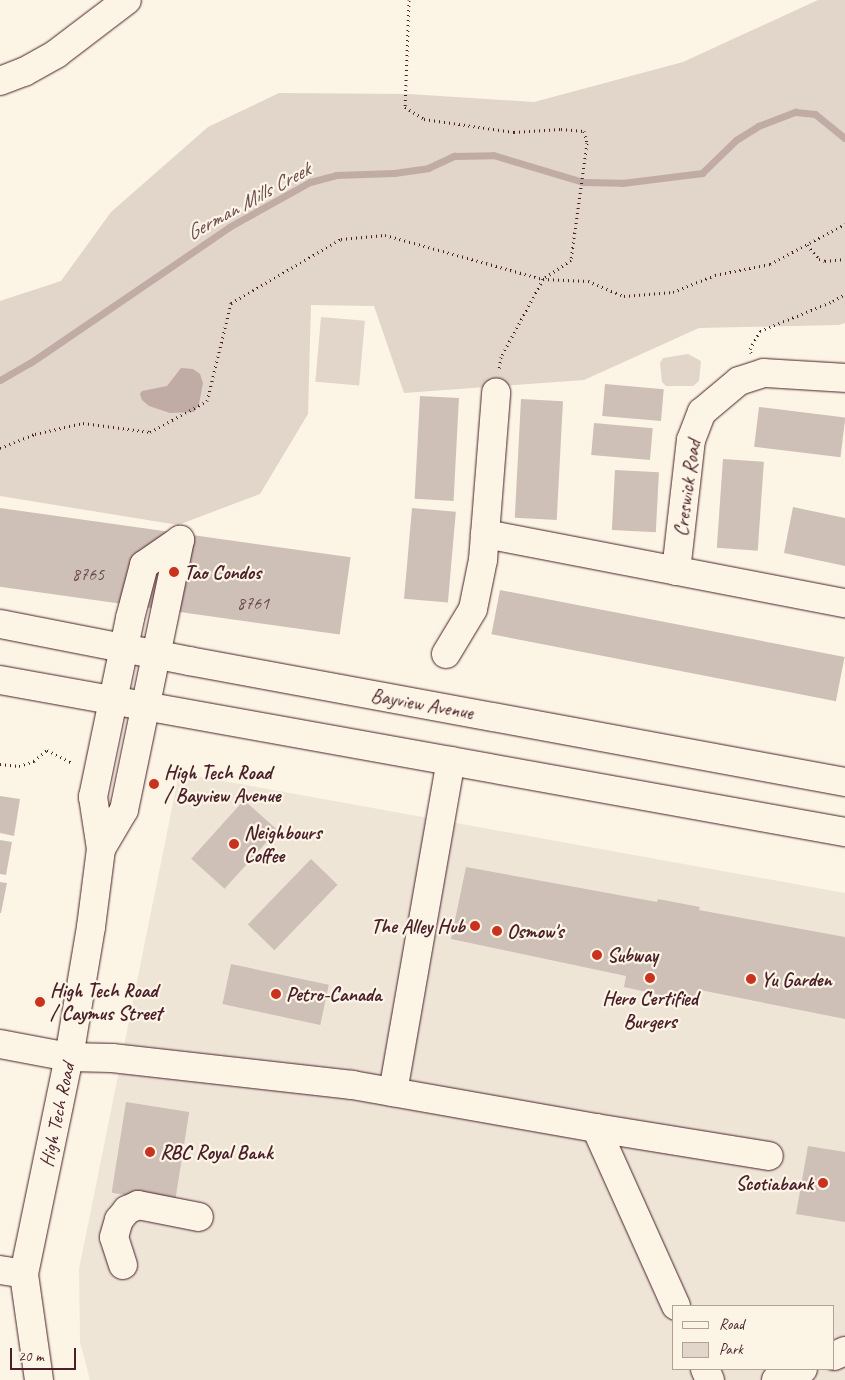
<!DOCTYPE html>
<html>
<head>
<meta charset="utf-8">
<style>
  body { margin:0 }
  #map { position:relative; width:845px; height:1380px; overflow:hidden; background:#fcf5e5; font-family:Caveat,sans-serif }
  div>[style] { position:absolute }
  .built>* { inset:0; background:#eee5d7 }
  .green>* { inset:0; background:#e2d5ca; transform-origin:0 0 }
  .water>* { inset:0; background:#c0aca5 }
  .stream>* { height:7px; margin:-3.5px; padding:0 3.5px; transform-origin:3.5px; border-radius:3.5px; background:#c0aca5 }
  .building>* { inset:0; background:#cfc0b7; transform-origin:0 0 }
  .path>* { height:3px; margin-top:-1.5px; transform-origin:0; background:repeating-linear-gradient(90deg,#4a1f2b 0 1px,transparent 0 5px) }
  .roads { filter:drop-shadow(0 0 1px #4a1f2b) drop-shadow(0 0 1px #4a1f2b) }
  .minor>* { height:28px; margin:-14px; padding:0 14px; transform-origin:14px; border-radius:14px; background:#fcf5e5 }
  .major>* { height:28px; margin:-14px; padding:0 14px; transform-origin:14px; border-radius:14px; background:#fcf5e5 }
  .dots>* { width:14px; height:14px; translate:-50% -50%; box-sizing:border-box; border:2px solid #fcf5e5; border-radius:50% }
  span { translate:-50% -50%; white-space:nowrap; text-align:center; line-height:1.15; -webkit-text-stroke:4.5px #fcf5e5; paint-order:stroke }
  .number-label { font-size:18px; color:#6b474e }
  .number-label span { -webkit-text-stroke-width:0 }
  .street-label { font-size:20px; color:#4a1f2b }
  .poi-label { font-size:20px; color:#4a1f2b; font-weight:700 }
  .left { translate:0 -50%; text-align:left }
  .right { translate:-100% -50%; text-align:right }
  .water-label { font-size:21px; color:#6d4950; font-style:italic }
  .legend { position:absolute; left:672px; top:1305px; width:162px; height:65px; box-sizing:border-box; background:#fcf5e5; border:1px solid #b59f9b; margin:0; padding:6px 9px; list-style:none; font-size:15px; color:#4a1f2b }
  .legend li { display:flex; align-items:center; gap:10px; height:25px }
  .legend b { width:25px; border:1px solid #b59f9b }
  .scale { position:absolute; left:10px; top:1348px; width:66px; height:22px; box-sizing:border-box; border:2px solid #4a1f2b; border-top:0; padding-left:6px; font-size:15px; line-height:18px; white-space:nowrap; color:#4a1f2b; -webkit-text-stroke:4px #fcf5e5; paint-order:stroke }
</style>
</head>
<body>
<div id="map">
  <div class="built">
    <div style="clip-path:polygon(evenodd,179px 773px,845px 893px,845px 1380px,90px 1380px,80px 1342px,79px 1269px,179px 773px,674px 1306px,834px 1306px,834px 1369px,674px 1369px,674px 1306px)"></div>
  </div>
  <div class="green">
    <div style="clip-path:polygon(818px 0,845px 0,845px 323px,839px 325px,699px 328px,584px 380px,404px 393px,374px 306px,311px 305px,308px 414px,260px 494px,178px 525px,0 496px,0 301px,61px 281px,111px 212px,208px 127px,279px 93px,409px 94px,534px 102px,683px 62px)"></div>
    <div style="left:321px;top:317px;width:44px;height:65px;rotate:5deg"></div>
    <div style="clip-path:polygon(688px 354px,701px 361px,699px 381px,693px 386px,666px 386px,662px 382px,660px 363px,663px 358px)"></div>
  </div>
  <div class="water">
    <div style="clip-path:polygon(181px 368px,193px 369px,200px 374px,203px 383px,199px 404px,194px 412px,170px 413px,149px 406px,142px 400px,140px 394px,142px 391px,167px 386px)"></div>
  </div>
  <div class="stream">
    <div style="left:0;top:380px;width:34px;rotate:-30deg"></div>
    <div style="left:30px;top:363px;width:241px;rotate:-34.3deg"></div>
    <div style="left:229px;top:227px;width:93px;rotate:-29.1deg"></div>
    <div style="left:310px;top:182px;width:27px;rotate:-15deg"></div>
    <div style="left:336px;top:175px;width:58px;rotate:-2deg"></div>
    <div style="left:394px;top:173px;width:34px;rotate:-8deg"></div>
    <div style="left:428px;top:168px;width:29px;rotate:-25deg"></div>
    <div style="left:454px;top:156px;width:39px;rotate:-1deg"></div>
    <div style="left:493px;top:155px;width:94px;rotate:16.7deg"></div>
    <div style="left:583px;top:182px;width:39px;rotate:1deg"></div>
    <div style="left:622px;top:183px;width:81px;rotate:-7.1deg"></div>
    <div style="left:702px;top:173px;width:47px;rotate:-44.1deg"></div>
    <div style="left:736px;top:140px;width:26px;rotate:-32deg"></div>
    <div style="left:758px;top:126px;width:40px;rotate:-21deg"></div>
    <div style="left:795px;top:112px;width:20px;rotate:6deg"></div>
    <div style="left:815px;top:114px;width:38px;rotate:39deg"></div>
  </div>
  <div class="building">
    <div style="left:605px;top:384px;width:59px;height:32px;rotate:5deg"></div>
    <div style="left:420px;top:396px;width:39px;height:103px;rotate:3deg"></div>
    <div style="left:521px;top:399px;width:42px;height:119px;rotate:3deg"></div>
    <div style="left:759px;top:407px;width:87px;height:40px;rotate:7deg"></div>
    <div style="left:594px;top:423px;width:59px;height:32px;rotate:5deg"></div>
    <div style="left:723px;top:459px;width:41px;height:89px;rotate:4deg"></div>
    <div style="left:615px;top:470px;width:44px;height:60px;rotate:3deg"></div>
    <div style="clip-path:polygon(793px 507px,845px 518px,845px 566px,784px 553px)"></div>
    <div style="left:0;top:508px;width:354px;height:78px;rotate:8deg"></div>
    <div style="left:412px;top:508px;width:44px;height:91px;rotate:5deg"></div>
    <div style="left:500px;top:590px;width:351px;height:45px;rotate:11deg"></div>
    <div style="clip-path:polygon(0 796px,20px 799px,14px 836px,0 833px)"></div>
    <div style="left:244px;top:800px;width:45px;height:79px;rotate:42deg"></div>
    <div style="clip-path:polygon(0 840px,12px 842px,6px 875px,0 874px)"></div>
    <div style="left:311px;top:859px;width:37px;height:91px;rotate:44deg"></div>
    <div style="clip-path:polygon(466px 867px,657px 902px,658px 899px,700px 907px,699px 910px,845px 937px,845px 1019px,700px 990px,697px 1003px,624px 987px,626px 976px,451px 939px)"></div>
    <div style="clip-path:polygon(0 882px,7px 883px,1px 913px,0 913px)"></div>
    <div style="left:231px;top:964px;width:100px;height:41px;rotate:12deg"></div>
    <div style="left:126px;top:1102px;width:64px;height:92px;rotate:9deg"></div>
    <div style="clip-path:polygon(808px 1146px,845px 1152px,845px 1222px,796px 1214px)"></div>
  </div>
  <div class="path">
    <div style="left:409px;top:0;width:107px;rotate:92.1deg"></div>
    <div style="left:405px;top:107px;width:22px;rotate:32deg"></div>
    <div style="left:424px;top:119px;width:91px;rotate:8.2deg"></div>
    <div style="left:514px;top:132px;width:47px;rotate:-3.7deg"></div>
    <div style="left:561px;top:129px;width:23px;rotate:5deg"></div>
    <div style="left:584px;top:131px;width:12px;rotate:76deg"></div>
    <div style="left:587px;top:143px;width:118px;rotate:97.8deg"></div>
    <div style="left:571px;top:260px;width:34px;rotate:146deg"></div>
    <div style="left:543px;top:279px;width:89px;rotate:118.3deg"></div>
    <div style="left:501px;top:357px;width:13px;rotate:99deg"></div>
    <div style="left:807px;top:245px;width:18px;rotate:49deg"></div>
    <div style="left:819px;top:259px;width:6px;rotate:18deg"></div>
    <div style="left:825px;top:261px;width:20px;rotate:-6deg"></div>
    <div style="left:751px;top:353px;width:4px;rotate:-104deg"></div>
    <div style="left:750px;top:349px;width:21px;rotate:-61deg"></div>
    <div style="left:760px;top:331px;width:79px;rotate:-22.3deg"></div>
    <div style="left:833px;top:301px;width:14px;rotate:-30deg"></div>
    <div style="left:0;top:448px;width:38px;rotate:-22deg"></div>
    <div style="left:35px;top:434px;width:49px;rotate:-12.9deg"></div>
    <div style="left:83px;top:423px;width:68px;rotate:7.7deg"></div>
    <div style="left:150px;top:432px;width:65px;rotate:-28.5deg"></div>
    <div style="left:207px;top:401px;width:101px;rotate:-76.2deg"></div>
    <div style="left:231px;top:303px;width:127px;rotate:-30.2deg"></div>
    <div style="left:341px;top:239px;width:44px;rotate:-5.2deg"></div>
    <div style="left:385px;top:235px;width:164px;rotate:15.6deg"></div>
    <div style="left:543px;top:279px;width:45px;rotate:2.5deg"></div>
    <div style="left:588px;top:281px;width:39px;rotate:23deg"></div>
    <div style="left:624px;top:296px;width:49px;rotate:-4.7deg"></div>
    <div style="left:673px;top:292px;width:45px;rotate:-22deg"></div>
    <div style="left:715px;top:275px;width:56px;rotate:-11.3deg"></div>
    <div style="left:770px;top:264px;width:85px;rotate:-28.1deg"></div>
    <div style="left:0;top:764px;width:19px;rotate:6deg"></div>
    <div style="left:19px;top:766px;width:16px;rotate:-18deg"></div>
    <div style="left:34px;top:761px;width:17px;rotate:-40deg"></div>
    <div style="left:47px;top:750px;width:28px;rotate:27deg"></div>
  </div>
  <div class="roads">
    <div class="minor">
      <div style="left:0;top:81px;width:26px;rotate:-21deg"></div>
      <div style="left:24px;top:72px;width:37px;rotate:-29deg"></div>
      <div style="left:56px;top:54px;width:89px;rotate:-37.3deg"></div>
      <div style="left:485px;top:534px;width:367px;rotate:10.9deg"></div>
      <div style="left:676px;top:571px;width:132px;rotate:-83.5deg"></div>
      <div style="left:691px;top:440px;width:30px;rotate:-69deg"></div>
      <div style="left:702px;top:412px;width:48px;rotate:-40deg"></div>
      <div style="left:739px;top:381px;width:26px;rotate:-18deg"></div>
      <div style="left:764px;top:373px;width:81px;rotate:3.5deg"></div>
      <div style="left:446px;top:654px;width:52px;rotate:-59deg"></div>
      <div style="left:473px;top:609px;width:50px;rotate:-78.5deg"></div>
      <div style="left:483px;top:560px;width:168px;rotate:-85.5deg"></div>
      <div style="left:101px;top:849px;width:45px;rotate:-59.5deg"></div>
      <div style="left:124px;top:810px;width:276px;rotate:-78.3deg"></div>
      <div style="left:0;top:1044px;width:70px;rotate:10.7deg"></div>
      <div style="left:69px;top:1057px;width:43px;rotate:1.3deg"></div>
      <div style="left:112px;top:1058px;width:242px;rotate:6.4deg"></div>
      <div style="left:352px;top:1085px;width:248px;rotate:10deg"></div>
      <div style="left:596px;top:1128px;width:195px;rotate:65.8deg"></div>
      <div style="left:393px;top:1092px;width:336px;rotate:-80.1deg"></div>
      <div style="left:596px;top:1128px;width:175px;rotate:9.2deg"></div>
      <div style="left:123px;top:1265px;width:29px;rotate:-108deg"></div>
      <div style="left:114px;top:1237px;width:18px;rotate:-74deg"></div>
      <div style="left:119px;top:1220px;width:13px;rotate:-51deg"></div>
      <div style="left:127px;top:1210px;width:12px;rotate:-24deg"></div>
      <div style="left:138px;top:1205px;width:62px;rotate:11.1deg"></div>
      <div style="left:0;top:1270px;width:24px;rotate:9deg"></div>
      <div style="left:834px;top:1356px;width:12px;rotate:-24deg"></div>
      <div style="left:705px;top:1369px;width:12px;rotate:66deg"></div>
      <div style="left:39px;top:1380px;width:107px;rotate:-98.1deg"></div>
      <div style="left:24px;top:1274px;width:222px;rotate:-78.3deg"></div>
      <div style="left:69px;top:1057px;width:132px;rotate:-80.4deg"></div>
      <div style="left:91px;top:927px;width:79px;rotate:-82.7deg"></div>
      <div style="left:101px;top:849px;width:53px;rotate:-98.7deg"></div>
      <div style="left:93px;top:797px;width:183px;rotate:-78.3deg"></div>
      <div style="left:130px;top:618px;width:55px;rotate:-75.2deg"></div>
      <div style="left:144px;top:565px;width:44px;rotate:-34.8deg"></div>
      <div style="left:776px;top:1380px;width:29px;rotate:-22deg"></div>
    </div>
    <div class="major">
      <div style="left:0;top:624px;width:193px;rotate:11.1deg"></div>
      <div style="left:189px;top:661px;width:667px;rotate:10.45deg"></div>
      <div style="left:0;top:680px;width:859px;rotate:10.2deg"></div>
    </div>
  </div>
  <div class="dots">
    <div style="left:174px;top:572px;background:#c8321e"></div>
    <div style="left:154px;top:784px;background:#c8321e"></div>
    <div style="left:234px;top:844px;background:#c8321e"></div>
    <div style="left:475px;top:926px;background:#c8321e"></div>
    <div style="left:497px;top:931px;background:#c8321e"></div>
    <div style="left:597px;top:955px;background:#c8321e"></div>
    <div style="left:650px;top:978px;background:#c8321e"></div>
    <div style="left:751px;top:979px;background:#c8321e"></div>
    <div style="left:276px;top:994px;background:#c8321e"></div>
    <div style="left:40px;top:1002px;background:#c8321e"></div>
    <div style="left:150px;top:1152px;background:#c8321e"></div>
    <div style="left:823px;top:1183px;background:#c8321e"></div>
  </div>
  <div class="number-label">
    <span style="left:88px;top:574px">8765</span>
    <span style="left:253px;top:603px">8761</span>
  </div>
  <div class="street-label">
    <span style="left:687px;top:488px;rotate:-82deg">Creswick Road</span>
    <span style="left:422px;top:704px;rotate:10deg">Bayview Avenue</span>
    <span style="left:57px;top:1115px;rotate:-78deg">High Tech Road</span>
  </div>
  <div class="poi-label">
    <span class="left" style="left:184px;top:572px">Tao Condos</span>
    <span class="left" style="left:164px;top:784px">High Tech Road<br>/ Bayview Avenue</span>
    <span class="left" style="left:244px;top:844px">Neighbours<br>Coffee</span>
    <span class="right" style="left:465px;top:926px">The Alley Hub</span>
    <span class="left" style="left:507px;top:931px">Osmow's</span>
    <span class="left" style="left:607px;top:955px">Subway</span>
    <span class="left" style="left:761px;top:979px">Yu Garden</span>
    <span class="left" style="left:50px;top:1002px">High Tech Road<br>/ Caymus Street</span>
    <span class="left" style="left:286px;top:994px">Petro-Canada</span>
    <span style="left:650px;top:1010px">Hero Certified<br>Burgers</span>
    <span class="left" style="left:160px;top:1152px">RBC Royal Bank</span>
    <span class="right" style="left:813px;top:1183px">Scotiabank</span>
  </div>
  <div class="water-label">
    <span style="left:248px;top:201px;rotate:-29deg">German Mills Creek</span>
  </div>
  <ul class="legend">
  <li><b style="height:6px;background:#fcf5e5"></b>Road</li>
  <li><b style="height:14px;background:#e2d5ca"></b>Park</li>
  </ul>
  <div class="scale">20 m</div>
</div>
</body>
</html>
